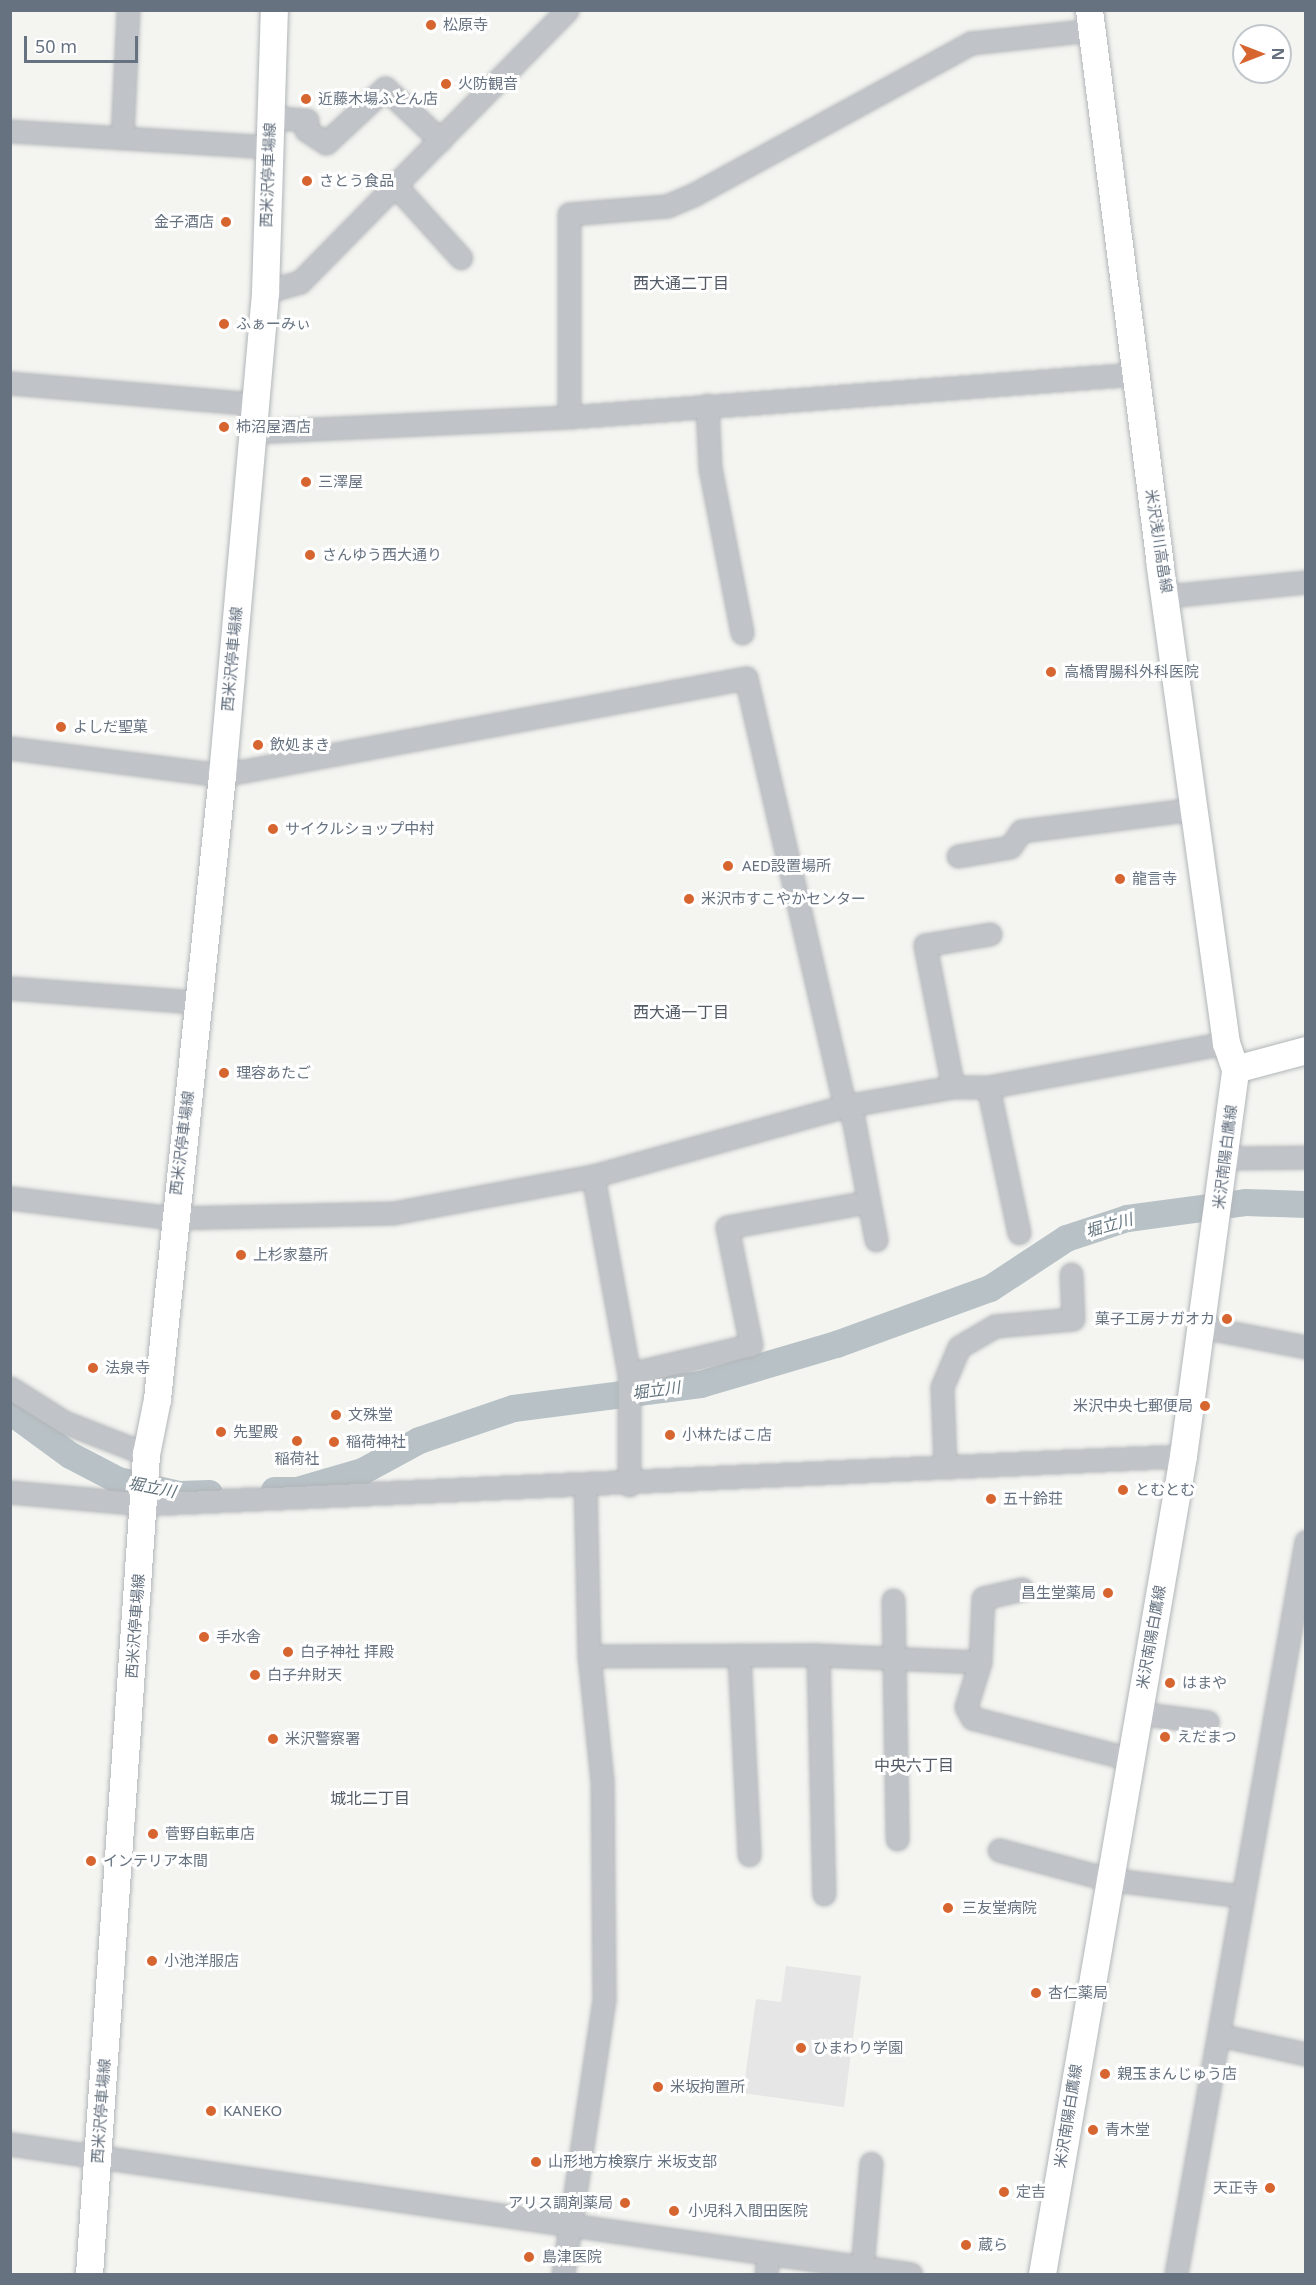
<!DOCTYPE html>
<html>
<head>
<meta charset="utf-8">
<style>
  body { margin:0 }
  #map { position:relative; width:1316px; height:2285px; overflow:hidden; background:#f4f5f1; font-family:"Noto Sans","Noto Sans JP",sans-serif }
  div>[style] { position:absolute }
  .built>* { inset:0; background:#e5e6e5 }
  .river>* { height:27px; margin:-13.5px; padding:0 13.5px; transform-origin:13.5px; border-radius:13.5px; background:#b8c2c6 }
  .roads { filter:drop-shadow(0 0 2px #b2b5b9) drop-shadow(0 0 2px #b2b5b9) }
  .minor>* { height:21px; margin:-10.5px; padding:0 10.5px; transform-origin:10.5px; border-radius:10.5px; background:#c0c3c7 }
  .major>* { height:27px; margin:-13.5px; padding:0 13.5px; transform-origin:13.5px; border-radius:13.5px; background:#fff }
  .dots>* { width:16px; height:16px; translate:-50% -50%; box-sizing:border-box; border:3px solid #fff; border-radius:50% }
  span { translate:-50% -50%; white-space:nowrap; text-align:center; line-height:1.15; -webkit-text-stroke:6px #fff; paint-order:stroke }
  .poi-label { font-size:15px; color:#667280 }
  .left { translate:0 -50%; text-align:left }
  .right { translate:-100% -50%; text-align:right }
  .street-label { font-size:15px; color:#667280 }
  .neighbourhood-label { font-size:16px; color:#535c66 }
  .water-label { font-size:16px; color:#62737d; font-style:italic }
  .frame { position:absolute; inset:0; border:12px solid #667280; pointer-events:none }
  .north { position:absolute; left:1232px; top:24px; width:60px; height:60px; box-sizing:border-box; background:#fff; border:2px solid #c2c7cc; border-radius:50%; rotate:90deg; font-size:16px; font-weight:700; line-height:24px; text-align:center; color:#667280 }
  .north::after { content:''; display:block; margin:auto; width:21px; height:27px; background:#d66530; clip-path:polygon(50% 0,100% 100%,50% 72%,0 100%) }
  .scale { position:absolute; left:24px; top:36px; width:114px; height:27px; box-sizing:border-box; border:3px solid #667280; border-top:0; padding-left:8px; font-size:18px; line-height:21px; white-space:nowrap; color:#667280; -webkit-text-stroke:4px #fff; paint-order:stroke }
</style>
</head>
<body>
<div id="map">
  <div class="built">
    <div style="clip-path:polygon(786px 1966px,861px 1976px,844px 2107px,743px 2093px,756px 1999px,781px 2002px)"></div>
  </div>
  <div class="river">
    <div style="left:10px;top:1411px;width:74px;rotate:36.3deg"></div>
    <div style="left:70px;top:1455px;width:54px;rotate:27.5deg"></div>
    <div style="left:118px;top:1480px;width:63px;rotate:12.9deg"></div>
    <div style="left:179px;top:1494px;width:30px;rotate:-2deg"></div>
    <div style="left:274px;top:1490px;width:23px"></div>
    <div style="left:297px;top:1490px;width:68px;rotate:-16.3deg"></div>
    <div style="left:362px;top:1471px;width:65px;rotate:-28.5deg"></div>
    <div style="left:419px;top:1440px;width:99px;rotate:-18.8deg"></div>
    <div style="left:513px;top:1408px;width:189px;rotate:-7.3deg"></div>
    <div style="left:700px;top:1384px;width:142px;rotate:-16.4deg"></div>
    <div style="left:836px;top:1344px;width:164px;rotate:-20deg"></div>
    <div style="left:990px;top:1288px;width:91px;rotate:-33.3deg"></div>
    <div style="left:1066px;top:1238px;width:64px;rotate:-18.2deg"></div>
    <div style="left:1127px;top:1218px;width:119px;rotate:-7.7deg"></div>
    <div style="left:1245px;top:1202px;width:61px;rotate:1.9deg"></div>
  </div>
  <div class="roads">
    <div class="minor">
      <div style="left:270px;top:117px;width:37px;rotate:5deg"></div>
      <div style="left:307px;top:120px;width:10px;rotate:96deg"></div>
      <div style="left:306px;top:130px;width:24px;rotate:33deg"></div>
      <div style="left:326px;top:143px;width:81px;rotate:-43deg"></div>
      <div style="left:385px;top:88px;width:76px;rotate:43.4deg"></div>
      <div style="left:10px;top:131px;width:259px;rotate:3.5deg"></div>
      <div style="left:122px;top:138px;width:128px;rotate:-87.3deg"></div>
      <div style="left:395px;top:185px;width:98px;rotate:47.9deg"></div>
      <div style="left:265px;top:292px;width:36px;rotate:-16deg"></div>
      <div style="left:300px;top:282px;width:381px;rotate:-45.5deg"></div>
      <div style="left:10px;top:383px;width:246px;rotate:4.9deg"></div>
      <div style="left:707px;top:405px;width:63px;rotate:87.3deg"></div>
      <div style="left:710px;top:468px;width:168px;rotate:79deg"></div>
      <div style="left:569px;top:417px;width:203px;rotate:-90deg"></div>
      <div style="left:569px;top:214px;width:98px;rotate:-4.7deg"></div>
      <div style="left:667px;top:206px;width:30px;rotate:-23deg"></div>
      <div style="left:695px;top:194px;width:315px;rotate:-28.7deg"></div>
      <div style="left:971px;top:43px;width:122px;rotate:-6.1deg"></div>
      <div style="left:252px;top:432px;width:317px;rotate:-2.7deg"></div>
      <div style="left:569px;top:417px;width:568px;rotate:-4.34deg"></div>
      <div style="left:1168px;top:596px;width:139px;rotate:-5.8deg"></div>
      <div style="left:10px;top:748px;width:214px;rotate:7.3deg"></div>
      <div style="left:222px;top:775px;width:533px;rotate:-10.49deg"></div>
      <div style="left:746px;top:678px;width:439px;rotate:77deg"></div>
      <div style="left:845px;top:1106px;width:14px;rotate:56deg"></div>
      <div style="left:853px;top:1118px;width:124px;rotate:79.3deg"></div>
      <div style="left:958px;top:856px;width:53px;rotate:-9.8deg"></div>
      <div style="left:1010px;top:847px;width:19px;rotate:-55deg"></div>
      <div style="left:1021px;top:831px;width:176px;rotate:-7.2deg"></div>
      <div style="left:10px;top:988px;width:189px;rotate:4.3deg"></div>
      <div style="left:953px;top:1087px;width:145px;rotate:-101.2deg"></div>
      <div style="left:925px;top:945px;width:66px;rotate:-9.6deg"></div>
      <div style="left:988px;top:1087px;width:149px;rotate:78deg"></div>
      <div style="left:1225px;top:1158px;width:81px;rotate:-0.7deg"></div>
      <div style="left:593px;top:1176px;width:201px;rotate:79.7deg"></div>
      <div style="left:629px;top:1374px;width:111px;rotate:90deg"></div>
      <div style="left:10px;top:1198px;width:164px;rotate:7deg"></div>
      <div style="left:173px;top:1218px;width:220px;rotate:-1.3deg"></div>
      <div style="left:393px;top:1213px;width:203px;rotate:-10.5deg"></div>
      <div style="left:593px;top:1176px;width:262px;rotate:-15.5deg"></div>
      <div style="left:845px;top:1106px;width:110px;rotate:-10deg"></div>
      <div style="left:953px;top:1087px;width:35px"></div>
      <div style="left:988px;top:1087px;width:242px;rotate:-10.5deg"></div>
      <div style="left:1202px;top:1327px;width:106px;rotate:10.9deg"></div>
      <div style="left:629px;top:1374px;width:125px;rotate:-13.4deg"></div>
      <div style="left:751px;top:1345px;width:120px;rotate:-101.5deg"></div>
      <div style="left:727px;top:1227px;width:142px;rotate:-10.1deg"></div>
      <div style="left:10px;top:1388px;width:64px;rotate:32.2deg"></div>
      <div style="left:64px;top:1422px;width:88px;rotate:21.3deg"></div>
      <div style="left:945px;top:1466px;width:79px;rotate:-92.2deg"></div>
      <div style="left:942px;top:1387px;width:43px;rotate:-67deg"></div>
      <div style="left:959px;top:1347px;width:42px;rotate:-30.3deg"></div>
      <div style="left:995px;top:1326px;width:78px;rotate:-5.1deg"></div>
      <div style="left:1073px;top:1319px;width:45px;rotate:-92.5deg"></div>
      <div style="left:10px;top:1492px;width:135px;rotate:5.1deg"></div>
      <div style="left:144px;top:1504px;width:1040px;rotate:-2.65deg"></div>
      <div style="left:1022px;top:1589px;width:40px;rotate:167deg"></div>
      <div style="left:983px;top:1598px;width:64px;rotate:92.7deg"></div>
      <div style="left:980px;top:1662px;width:47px;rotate:107.3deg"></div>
      <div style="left:966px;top:1707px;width:13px;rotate:61deg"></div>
      <div style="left:972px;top:1718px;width:163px;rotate:14.5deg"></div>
      <div style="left:893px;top:1600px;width:239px;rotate:89deg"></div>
      <div style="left:739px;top:1655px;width:200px;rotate:87.1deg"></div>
      <div style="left:818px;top:1655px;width:239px;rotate:88.6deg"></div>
      <div style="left:589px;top:1656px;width:229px;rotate:-0.3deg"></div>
      <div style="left:818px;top:1655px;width:162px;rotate:2.5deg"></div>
      <div style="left:1138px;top:1713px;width:70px;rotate:7.4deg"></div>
      <div style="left:999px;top:1850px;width:112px;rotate:15deg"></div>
      <div style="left:1107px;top:1879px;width:136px;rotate:7.2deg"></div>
      <div style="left:1219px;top:2035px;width:89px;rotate:12.3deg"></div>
      <div style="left:10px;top:2144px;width:910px;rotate:8.21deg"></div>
      <div style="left:862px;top:2268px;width:105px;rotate:-85.1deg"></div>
      <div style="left:563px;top:2274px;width:277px;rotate:-81.5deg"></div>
      <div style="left:604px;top:2000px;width:219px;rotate:-90.5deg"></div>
      <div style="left:602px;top:1781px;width:126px;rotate:-95.9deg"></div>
      <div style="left:589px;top:1656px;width:171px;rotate:-91.3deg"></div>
      <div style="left:766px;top:2274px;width:18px;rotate:-84deg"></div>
      <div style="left:1176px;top:2274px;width:744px;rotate:-79.94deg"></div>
    </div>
    <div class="major">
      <div style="left:1235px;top:1069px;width:73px;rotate:-15deg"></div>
      <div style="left:89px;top:2274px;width:822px;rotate:-86.02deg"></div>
      <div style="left:146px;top:1454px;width:56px;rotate:-78.7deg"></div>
      <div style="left:157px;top:1399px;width:627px;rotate:-84.05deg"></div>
      <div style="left:222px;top:775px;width:485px;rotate:-84.9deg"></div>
      <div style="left:265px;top:292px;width:282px;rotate:-88.2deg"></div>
      <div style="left:1042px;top:2274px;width:830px;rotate:-80.22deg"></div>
      <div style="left:1183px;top:1456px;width:390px;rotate:-82.3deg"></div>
      <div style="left:1235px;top:1069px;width:28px;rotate:-109deg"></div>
      <div style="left:1226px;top:1043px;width:483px;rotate:-97.9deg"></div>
      <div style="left:1160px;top:565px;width:560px;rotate:-97.29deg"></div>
    </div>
  </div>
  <div class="dots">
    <div style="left:431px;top:25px;background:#d66530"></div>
    <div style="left:446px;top:84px;background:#d66530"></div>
    <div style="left:306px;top:99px;background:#d66530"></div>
    <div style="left:307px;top:181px;background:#d66530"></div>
    <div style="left:226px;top:222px;background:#d66530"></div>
    <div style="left:224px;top:324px;background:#d66530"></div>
    <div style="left:224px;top:427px;background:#d66530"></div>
    <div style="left:306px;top:482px;background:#d66530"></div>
    <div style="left:310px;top:555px;background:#d66530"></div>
    <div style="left:1051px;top:672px;background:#d66530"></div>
    <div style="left:61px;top:727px;background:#d66530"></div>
    <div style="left:258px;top:745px;background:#d66530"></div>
    <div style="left:273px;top:829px;background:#d66530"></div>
    <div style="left:728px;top:866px;background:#d66530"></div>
    <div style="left:1120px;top:879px;background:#d66530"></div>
    <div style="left:689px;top:899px;background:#d66530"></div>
    <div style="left:224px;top:1073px;background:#d66530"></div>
    <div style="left:241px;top:1255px;background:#d66530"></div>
    <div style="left:1227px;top:1319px;background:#d66530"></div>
    <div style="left:93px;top:1368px;background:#d66530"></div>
    <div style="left:1205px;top:1406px;background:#d66530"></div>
    <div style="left:336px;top:1415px;background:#d66530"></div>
    <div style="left:221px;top:1432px;background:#d66530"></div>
    <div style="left:670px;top:1435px;background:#d66530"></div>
    <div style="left:297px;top:1441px;background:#d66530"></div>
    <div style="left:334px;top:1442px;background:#d66530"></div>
    <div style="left:1123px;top:1490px;background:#d66530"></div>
    <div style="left:991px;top:1499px;background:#d66530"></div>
    <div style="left:1108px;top:1593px;background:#d66530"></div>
    <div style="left:204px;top:1637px;background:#d66530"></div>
    <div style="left:288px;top:1652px;background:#d66530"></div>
    <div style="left:255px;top:1675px;background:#d66530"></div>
    <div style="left:1170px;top:1683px;background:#d66530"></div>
    <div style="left:1165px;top:1737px;background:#d66530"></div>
    <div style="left:273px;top:1739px;background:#d66530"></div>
    <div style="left:153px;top:1834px;background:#d66530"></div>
    <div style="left:91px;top:1861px;background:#d66530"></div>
    <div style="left:948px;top:1908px;background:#d66530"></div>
    <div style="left:152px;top:1961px;background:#d66530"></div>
    <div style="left:1036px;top:1993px;background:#d66530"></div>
    <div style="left:801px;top:2048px;background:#d66530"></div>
    <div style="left:1105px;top:2074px;background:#d66530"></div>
    <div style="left:658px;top:2087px;background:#d66530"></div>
    <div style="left:211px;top:2111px;background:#d66530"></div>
    <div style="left:1093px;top:2130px;background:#d66530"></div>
    <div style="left:536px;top:2162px;background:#d66530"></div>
    <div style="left:1270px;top:2188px;background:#d66530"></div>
    <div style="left:1004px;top:2192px;background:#d66530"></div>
    <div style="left:625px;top:2203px;background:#d66530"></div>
    <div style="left:674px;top:2211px;background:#d66530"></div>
    <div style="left:966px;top:2245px;background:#d66530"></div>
    <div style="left:529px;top:2257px;background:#d66530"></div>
  </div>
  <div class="poi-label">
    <span class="left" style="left:443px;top:25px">松原寺</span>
    <span class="left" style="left:458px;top:84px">火防観音</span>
    <span class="left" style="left:318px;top:99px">近藤木場ふとん店</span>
    <span class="left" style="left:319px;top:181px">さとう食品</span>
    <span class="right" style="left:214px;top:222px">金子酒店</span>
    <span class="left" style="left:236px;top:324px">ふぁーみぃ</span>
    <span class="left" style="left:236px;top:427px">柿沼屋酒店</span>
    <span class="left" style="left:318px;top:482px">三澤屋</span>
    <span class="left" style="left:322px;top:555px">さんゆう西大通り</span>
    <span class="left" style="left:1064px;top:672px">高橋胃腸科外科医院</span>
    <span class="left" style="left:73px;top:727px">よしだ聖菓</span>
    <span class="left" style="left:270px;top:745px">飲処まき</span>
    <span class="left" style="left:285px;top:829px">サイクルショップ中村</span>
    <span class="left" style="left:742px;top:866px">AED設置場所</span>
    <span class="left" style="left:1132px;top:879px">龍言寺</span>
    <span class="left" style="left:701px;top:899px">米沢市すこやかセンター</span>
    <span class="left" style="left:236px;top:1073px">理容あたご</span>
    <span class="left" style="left:253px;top:1255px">上杉家墓所</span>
    <span class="right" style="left:1215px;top:1319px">菓子工房ナガオカ</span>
    <span class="left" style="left:105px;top:1368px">法泉寺</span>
    <span class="right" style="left:1193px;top:1406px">米沢中央七郵便局</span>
    <span class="left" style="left:348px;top:1415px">文殊堂</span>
    <span class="left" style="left:233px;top:1432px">先聖殿</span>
    <span class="left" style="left:682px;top:1435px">小林たばこ店</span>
    <span class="left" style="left:346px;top:1442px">稲荷神社</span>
    <span style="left:297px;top:1459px">稲荷社</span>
    <span class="left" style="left:1135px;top:1490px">とむとむ</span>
    <span class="left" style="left:1003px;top:1499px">五十鈴荘</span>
    <span class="right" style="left:1096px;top:1593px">昌生堂薬局</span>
    <span class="left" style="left:216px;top:1637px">手水舎</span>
    <span class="left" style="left:300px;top:1652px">白子神社 拝殿</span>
    <span class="left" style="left:267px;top:1675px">白子弁財天</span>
    <span class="left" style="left:1182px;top:1683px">はまや</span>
    <span class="left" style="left:1177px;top:1737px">えだまつ</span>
    <span class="left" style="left:285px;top:1739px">米沢警察署</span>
    <span class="left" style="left:165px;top:1834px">菅野自転車店</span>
    <span class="left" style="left:103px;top:1861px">インテリア本間</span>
    <span class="left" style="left:962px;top:1908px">三友堂病院</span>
    <span class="left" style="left:164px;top:1961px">小池洋服店</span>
    <span class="left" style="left:1048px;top:1993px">杏仁薬局</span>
    <span class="left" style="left:813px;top:2048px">ひまわり学園</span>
    <span class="left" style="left:1117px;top:2074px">親玉まんじゅう店</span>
    <span class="left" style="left:670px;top:2087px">米坂拘置所</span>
    <span class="left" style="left:223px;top:2111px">KANEKO</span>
    <span class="left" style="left:1105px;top:2130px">青木堂</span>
    <span class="left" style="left:548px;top:2162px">山形地方検察庁 米坂支部</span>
    <span class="right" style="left:1258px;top:2188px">天正寺</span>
    <span class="left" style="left:1016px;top:2192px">定吉</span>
    <span class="right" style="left:613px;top:2203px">アリス調剤薬局</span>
    <span class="left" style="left:688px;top:2211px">小児科入間田医院</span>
    <span class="left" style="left:978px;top:2245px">蔵ら</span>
    <span class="left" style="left:542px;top:2257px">島津医院</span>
  </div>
  <div class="street-label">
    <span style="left:268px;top:175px;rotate:-88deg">西米沢停車場線</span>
    <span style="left:1159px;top:541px;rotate:81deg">米沢浅川高畠線</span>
    <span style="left:232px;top:659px;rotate:-85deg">西米沢停車場線</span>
    <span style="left:182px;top:1143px;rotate:-83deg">西米沢停車場線</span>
    <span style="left:1225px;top:1157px;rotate:-83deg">米沢南陽白鷹線</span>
    <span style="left:135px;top:1626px;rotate:-86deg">西米沢停車場線</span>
    <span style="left:1151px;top:1637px;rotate:-80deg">米沢南陽白鷹線</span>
    <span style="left:101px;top:2111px;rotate:-86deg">西米沢停車場線</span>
    <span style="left:1068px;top:2116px;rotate:-81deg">米沢南陽白鷹線</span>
  </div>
  <div class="neighbourhood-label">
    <span style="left:681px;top:283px">西大通二丁目</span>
    <span style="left:681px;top:1012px">西大通一丁目</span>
    <span style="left:914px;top:1765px">中央六丁目</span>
    <span style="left:370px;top:1798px">城北二丁目</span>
  </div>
  <div class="water-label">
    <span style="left:1109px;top:1225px;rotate:-16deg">堀立川</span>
    <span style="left:656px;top:1390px;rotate:-7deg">堀立川</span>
    <span style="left:152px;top:1487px;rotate:11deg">堀立川</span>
  </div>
  <div class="frame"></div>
  <div class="north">N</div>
  <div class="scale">50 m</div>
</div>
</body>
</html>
